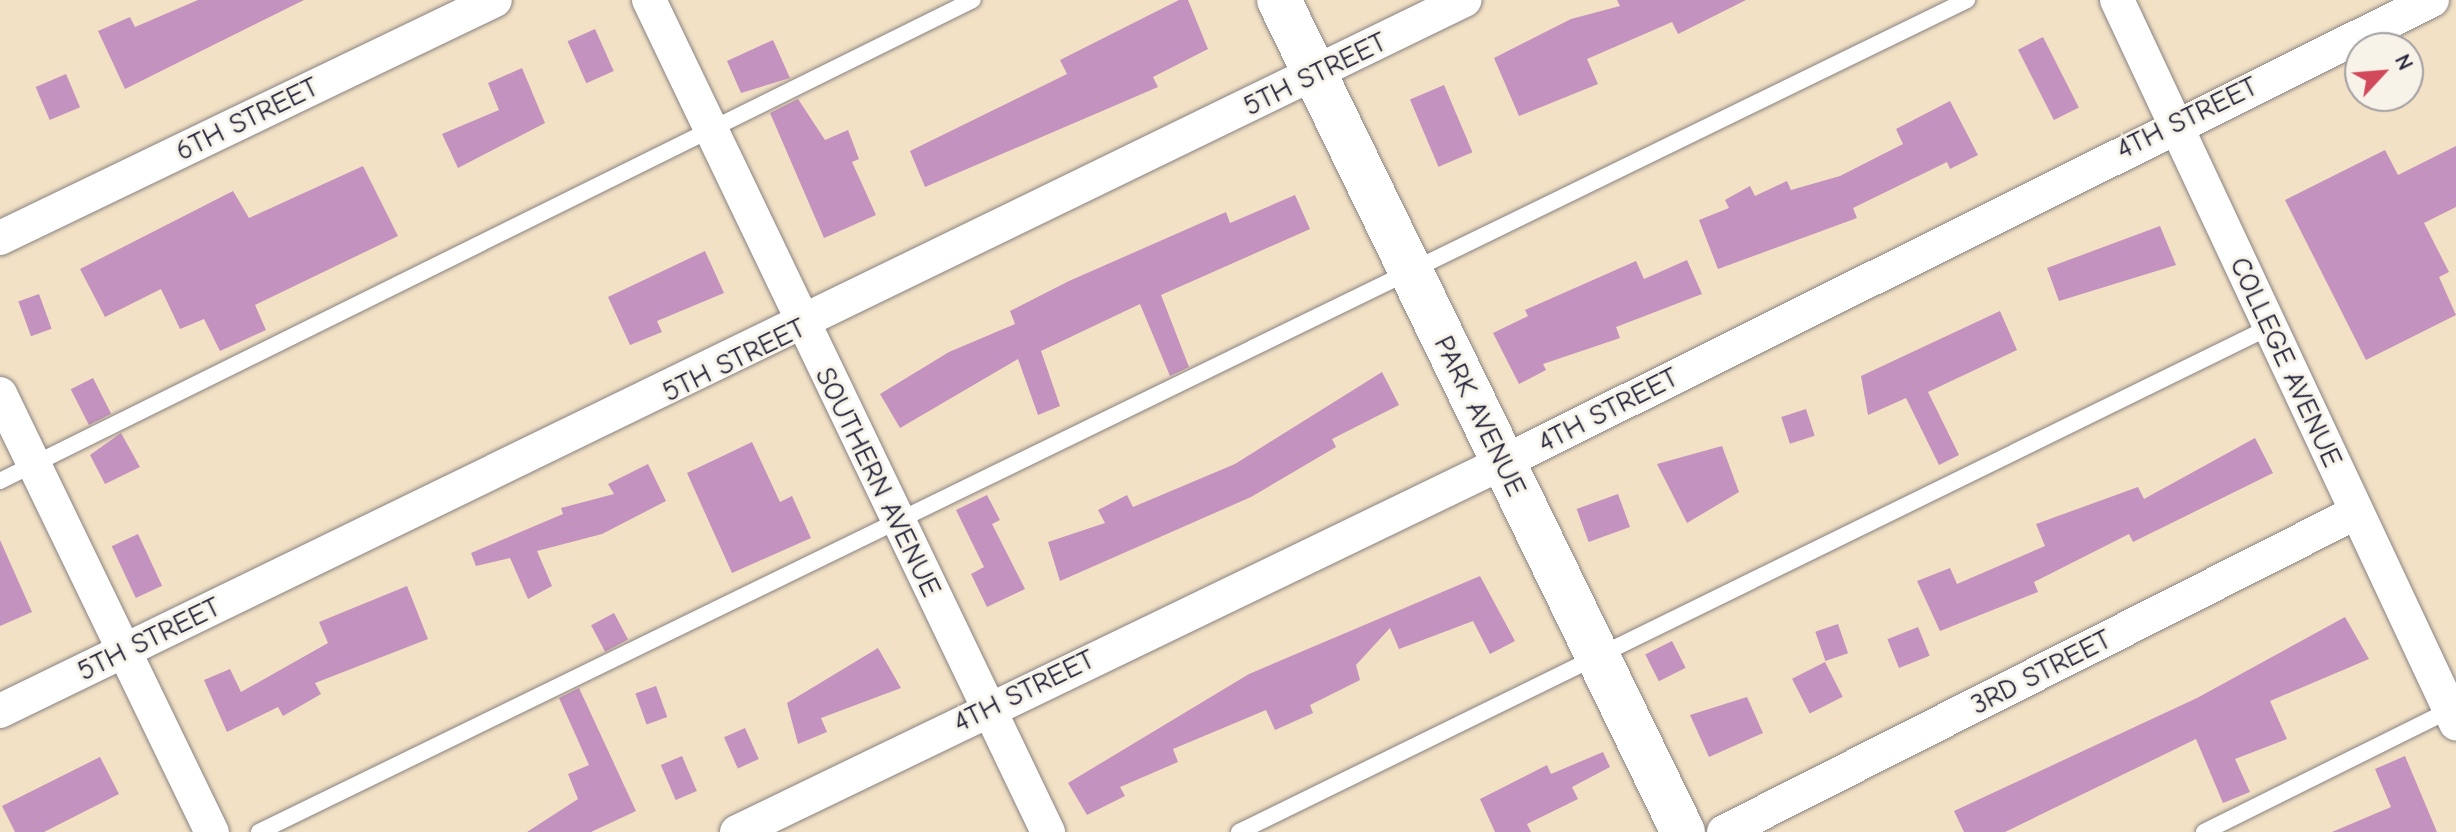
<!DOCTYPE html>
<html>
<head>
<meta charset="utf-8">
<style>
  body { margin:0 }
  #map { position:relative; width:2456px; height:832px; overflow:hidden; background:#f2e1c5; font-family:"Comic Neue",sans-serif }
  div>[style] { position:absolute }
  .building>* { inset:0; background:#c492be; transform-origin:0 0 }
  .roads { filter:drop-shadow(0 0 2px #8a8280) drop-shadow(0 0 2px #8a8280) }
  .lane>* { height:16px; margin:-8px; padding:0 8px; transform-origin:8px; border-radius:8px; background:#fff }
  .street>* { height:34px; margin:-17px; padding:0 17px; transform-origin:17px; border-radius:17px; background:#fff }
  .secondary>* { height:44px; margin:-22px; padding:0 22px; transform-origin:22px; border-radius:22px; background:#fff }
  span { translate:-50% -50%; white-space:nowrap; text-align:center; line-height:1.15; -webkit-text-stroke:6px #f7f3e8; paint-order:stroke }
  .street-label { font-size:28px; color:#22223b }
  .north { position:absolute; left:2344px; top:32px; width:80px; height:80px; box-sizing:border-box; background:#f7f3e8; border:2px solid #a29fa3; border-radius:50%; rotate:64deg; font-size:22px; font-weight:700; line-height:32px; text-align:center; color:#22223b }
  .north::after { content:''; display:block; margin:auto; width:28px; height:36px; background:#d1495b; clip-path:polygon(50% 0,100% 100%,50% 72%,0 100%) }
</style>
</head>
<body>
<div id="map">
  <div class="building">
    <div style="clip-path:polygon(198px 0,304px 0,125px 89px,98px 31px,130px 17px,135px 27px)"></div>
    <div style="clip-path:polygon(1179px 0,1188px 0,1208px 49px,1153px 77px,1158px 87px,925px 187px,910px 151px,1067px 74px,1060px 60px)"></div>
    <div style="clip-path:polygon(1617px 0,1746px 0,1678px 34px,1672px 22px,1587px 59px,1598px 84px,1519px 116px,1494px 58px,1571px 19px,1620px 6px)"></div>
    <div style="left:595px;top:29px;width:46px;height:30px;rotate:66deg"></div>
    <div style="left:2043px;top:37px;width:79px;height:28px;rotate:63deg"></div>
    <div style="clip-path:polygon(773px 40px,790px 78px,741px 93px,727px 61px)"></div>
    <div style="clip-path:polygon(522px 68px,545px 123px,458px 168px,442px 134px,499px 110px,488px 83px)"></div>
    <div style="left:66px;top:74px;width:36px;height:33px;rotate:67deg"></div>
    <div style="left:1444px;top:85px;width:73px;height:37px;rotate:67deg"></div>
    <div style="clip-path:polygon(798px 99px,825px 140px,848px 130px,859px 159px,852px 162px,876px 215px,824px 238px,770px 113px)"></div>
    <div style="clip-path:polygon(1950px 101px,1978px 155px,1950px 169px,1947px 162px,1853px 208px,1857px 218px,1718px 269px,1699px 220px,1729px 208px,1725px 200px,1750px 186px,1755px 196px,1787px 181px,1791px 190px,1840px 176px,1903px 144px,1896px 129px)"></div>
    <div style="clip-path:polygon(2456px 146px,2456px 207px,2424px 223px,2449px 272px,2439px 277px,2456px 315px,2366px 360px,2285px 200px,2385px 150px,2398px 175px)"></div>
    <div style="clip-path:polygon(363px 166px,398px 236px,255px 305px,266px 330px,220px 351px,204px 319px,180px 329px,161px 289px,105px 317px,80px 269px,233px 191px,249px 218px)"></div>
    <div style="clip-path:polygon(1295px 195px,1310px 229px,1161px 295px,1189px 367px,1170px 376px,1140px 304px,1041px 351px,1060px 406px,1038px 415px,1018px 359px,900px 428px,880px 394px,949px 352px,1015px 324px,1010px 311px,1069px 281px,1226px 212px,1230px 223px)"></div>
    <div style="clip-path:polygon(2160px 226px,2176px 265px,2059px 301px,2047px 268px)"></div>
    <div style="clip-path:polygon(705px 251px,724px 293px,657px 321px,662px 332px,630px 345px,608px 297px)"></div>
    <div style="clip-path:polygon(1687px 260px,1702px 294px,1616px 327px,1620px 338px,1543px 364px,1546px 370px,1519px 384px,1493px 333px,1528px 316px,1525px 310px,1636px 261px,1644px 279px)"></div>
    <div style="left:39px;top:294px;width:37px;height:22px;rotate:70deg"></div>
    <div style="clip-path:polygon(2000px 311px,2017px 350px,1928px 392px,1959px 455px,1939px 465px,1906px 398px,1868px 415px,1861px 376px)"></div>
    <div style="clip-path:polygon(1382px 372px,1399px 405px,1332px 439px,1336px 447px,1251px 497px,1060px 581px,1048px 542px,1105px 523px,1098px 510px,1127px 495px,1133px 507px,1235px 464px)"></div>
    <div style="left:93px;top:378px;width:40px;height:25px;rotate:63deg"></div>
    <div style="left:1806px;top:409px;width:28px;height:26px;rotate:72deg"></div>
    <div style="clip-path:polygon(121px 433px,140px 467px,105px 484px,90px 455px)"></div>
    <div style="clip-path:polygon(2255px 438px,2273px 473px,2133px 542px,2129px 534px,2034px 582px,2038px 592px,1940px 631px,1917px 581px,1950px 568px,1957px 584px,2045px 546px,2036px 524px,2138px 487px,2144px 499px)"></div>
    <div style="clip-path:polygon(752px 442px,780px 502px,792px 496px,811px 538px,732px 573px,687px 473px)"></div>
    <div style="clip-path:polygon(1722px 446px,1739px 492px,1687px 523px,1657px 464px)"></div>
    <div style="clip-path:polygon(648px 464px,666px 501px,602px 534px,537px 551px,552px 586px,528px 599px,510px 558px,476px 566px,471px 553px,563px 514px,561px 508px,614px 494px,608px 484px)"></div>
    <div style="left:1618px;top:494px;width:35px;height:44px;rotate:70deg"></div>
    <div style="clip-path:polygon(987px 495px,1000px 520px,992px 524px,1025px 589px,987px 607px,971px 574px,984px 567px,956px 510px)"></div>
    <div style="left:138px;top:534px;width:57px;height:29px;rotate:65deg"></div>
    <div style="clip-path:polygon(0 540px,32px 612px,0 626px)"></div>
    <div style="clip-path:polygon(1480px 576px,1515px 641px,1490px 654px,1473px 621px,1399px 649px,1390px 628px,1356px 665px,1360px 680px,1310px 705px,1313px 713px,1275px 730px,1266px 710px,1173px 749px,1178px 762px,1120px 787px,1125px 796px,1087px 815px,1068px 783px,1249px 674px)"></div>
    <div style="clip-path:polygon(407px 586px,428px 639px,315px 683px,321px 694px,283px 716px,278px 707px,227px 732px,204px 680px,230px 669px,241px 692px,328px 643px,319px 622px)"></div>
    <div style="left:614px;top:613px;width:30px;height:26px;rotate:62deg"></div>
    <div style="clip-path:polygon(2345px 617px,2369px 659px,2270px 701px,2287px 739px,2235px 759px,2250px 792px,2223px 803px,2196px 739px,2005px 832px,1964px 832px,1954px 811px,2197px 698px)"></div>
    <div style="left:1838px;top:624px;width:31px;height:24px;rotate:71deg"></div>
    <div style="left:1918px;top:627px;width:31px;height:33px;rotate:68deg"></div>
    <div style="left:1672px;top:641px;width:30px;height:30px;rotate:63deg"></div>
    <div style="clip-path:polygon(878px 648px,901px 688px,821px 718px,827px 732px,798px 744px,787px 703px)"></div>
    <div style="left:1825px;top:662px;width:39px;height:37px;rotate:63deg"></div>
    <div style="left:656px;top:686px;width:33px;height:22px;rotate:70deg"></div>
    <div style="clip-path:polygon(579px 688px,636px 811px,591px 832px,527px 832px,578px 799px,568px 774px,589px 765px,559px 698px)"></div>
    <div style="clip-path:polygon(1747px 697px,1763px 733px,1709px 757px,1690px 715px)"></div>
    <div style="left:745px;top:728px;width:34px;height:23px;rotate:66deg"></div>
    <div style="clip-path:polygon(1603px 752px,1610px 767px,1572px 787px,1578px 799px,1527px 824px,1531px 832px,1495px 832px,1480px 799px,1547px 765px,1551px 774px)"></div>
    <div style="left:682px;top:756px;width:38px;height:23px;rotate:67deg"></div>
    <div style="clip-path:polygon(2405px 756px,2437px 832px,2332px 832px,2391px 807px,2375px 769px)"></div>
    <div style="clip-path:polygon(100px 757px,119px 794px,44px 832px,15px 832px,2px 806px)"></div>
  </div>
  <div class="roads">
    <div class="lane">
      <div style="left:0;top:481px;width:1085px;rotate:-26.31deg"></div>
      <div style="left:259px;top:832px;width:1900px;rotate:-25.97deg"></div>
      <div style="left:1239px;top:832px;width:1148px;rotate:-26.1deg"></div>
      <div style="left:2204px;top:832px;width:275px;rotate:-26.4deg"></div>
    </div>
    <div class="street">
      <div style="left:649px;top:0;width:923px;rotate:64.38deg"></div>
      <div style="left:2117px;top:0;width:799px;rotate:64.88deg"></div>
      <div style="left:0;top:238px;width:549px;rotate:-25.68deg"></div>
      <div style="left:0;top:394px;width:487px;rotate:64.2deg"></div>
      <div style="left:0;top:711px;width:1628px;rotate:-25.9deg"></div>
      <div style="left:737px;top:832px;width:849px;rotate:-25.75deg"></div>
      <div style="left:1502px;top:463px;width:1039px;rotate:-26.47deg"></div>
      <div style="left:1724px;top:832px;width:709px;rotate:-26.82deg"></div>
    </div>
    <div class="secondary">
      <div style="left:1279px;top:0;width:925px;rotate:64.1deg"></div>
    </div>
  </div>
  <div class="street-label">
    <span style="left:1315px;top:74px;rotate:-26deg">5TH STREET</span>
    <span style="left:2187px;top:118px;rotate:-26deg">4TH STREET</span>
    <span style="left:247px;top:119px;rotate:-26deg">6TH STREET</span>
    <span style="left:734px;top:360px;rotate:-26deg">5TH STREET</span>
    <span style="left:2286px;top:362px;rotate:65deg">COLLEGE AVENUE</span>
    <span style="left:1608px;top:410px;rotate:-27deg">4TH STREET</span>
    <span style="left:1480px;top:416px;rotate:64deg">PARK AVENUE</span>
    <span style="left:878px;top:482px;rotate:64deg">SOUTHERN AVENUE</span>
    <span style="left:149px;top:639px;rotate:-26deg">5TH STREET</span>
    <span style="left:2041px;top:672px;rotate:-27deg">3RD STREET</span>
    <span style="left:1024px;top:691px;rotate:-26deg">4TH STREET</span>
  </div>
  <div class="north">N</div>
</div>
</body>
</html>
